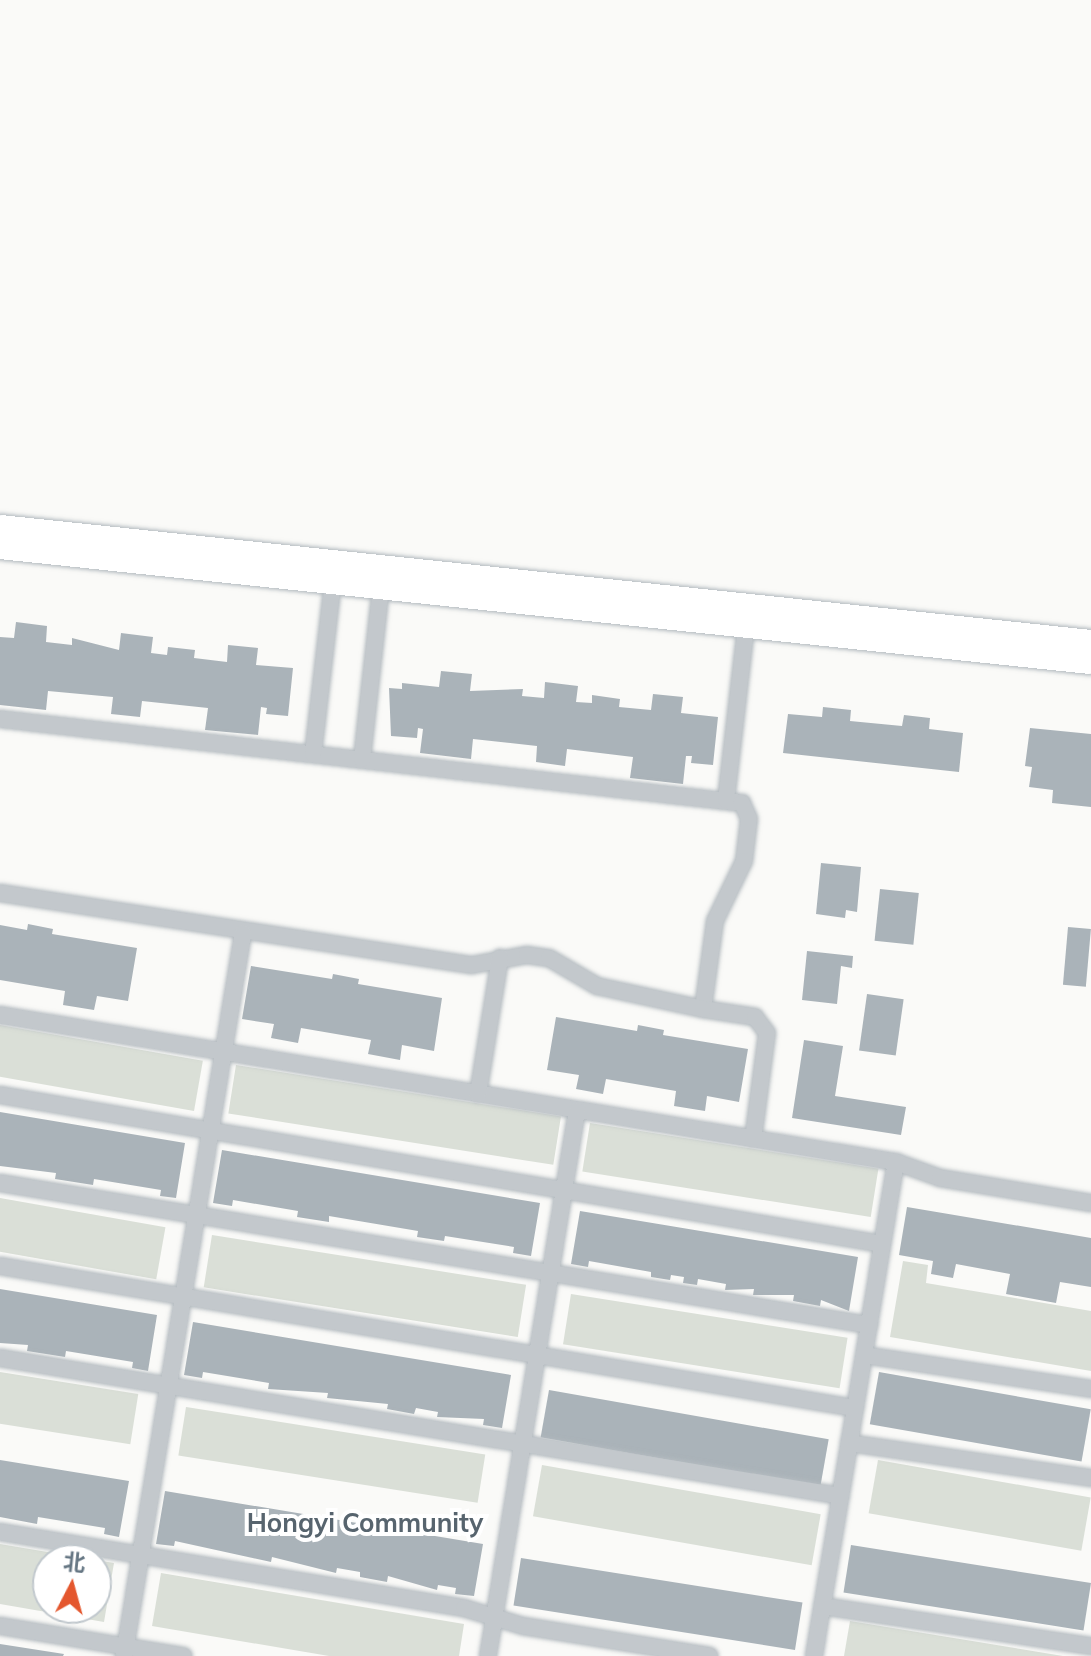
<!DOCTYPE html>
<html>
<head>
<meta charset="utf-8">
<style>
  body { margin:0 }
  #map { position:relative; width:1091px; height:1656px; overflow:hidden; background:#fafaf8; font-family:Mulish,"Noto Sans SC",sans-serif }
  div>[style] { position:absolute }
  .green>* { inset:0; background:#dadfd7; transform-origin:0 0 }
  .building>* { inset:0; background:#aab3b9; transform-origin:0 0 }
  .roads { filter:drop-shadow(0 0 2px #b3babf) drop-shadow(0 0 2px #b3babf) }
  .lane>* { height:16px; margin:-8px; padding:0 8px; transform-origin:8px; border-radius:8px; background:#c3c8cc }
  .secondary>* { height:44px; margin:-22px; padding:0 22px; transform-origin:22px; border-radius:22px; background:#fff }
  span { translate:-50% -50%; white-space:nowrap; text-align:center; line-height:1.15; -webkit-text-stroke:8px #fff; paint-order:stroke }
  .quarter-label { font-size:26px; color:#57646e; font-weight:700 }
  .north { position:absolute; left:32px; top:1544px; width:80px; height:80px; box-sizing:border-box; background:#fff; border:2px solid #c1c8cd; border-radius:50%; rotate:6deg; font-size:22px; font-weight:700; line-height:32px; text-align:center; color:#657683 }
  .north::after { content:''; display:block; margin:auto; width:28px; height:36px; background:#e4572e; clip-path:polygon(50% 0,100% 100%,50% 72%,0 100%) }
</style>
</head>
<body>
<div id="map">
  <div class="green">
    <div style="left:0;top:1025px;width:206px;height:51px;rotate:10deg"></div>
    <div style="left:236px;top:1065px;width:329px;height:49px;rotate:9deg"></div>
    <div style="left:590px;top:1123px;width:292px;height:49px;rotate:9deg"></div>
    <div style="left:0;top:1198px;width:168px;height:53px;rotate:10deg"></div>
    <div style="left:212px;top:1235px;width:318px;height:53px;rotate:9deg"></div>
    <div style="clip-path:polygon(903px 1261px,928px 1265px,926px 1283px,1091px 1311px,1091px 1371px,890px 1337px)"></div>
    <div style="left:571px;top:1294px;width:280px;height:51px;rotate:9deg"></div>
    <div style="left:0;top:1372px;width:140px;height:51px;rotate:9deg"></div>
    <div style="left:186px;top:1407px;width:303px;height:49px;rotate:9deg"></div>
    <div style="left:878px;top:1460px;width:216px;height:54px;rotate:10deg"></div>
    <div style="left:542px;top:1465px;width:283px;height:52px;rotate:10deg"></div>
    <div style="clip-path:polygon(0 1544px,95px 1560px,48px 1560px,48px 1608px,96px 1608px,96px 1560px,114px 1563px,104px 1622px,0 1604px)"></div>
    <div style="clip-path:polygon(161px 1573px,464px 1624px,459px 1656px,329px 1656px,152px 1626px)"></div>
    <div style="clip-path:polygon(850px 1621px,1063px 1656px,844px 1656px)"></div>
  </div>
  <div class="building">
    <div style="clip-path:polygon(16px 622px,47px 626px,46px 642px,72px 645px,72px 638px,119px 650px,121px 633px,153px 637px,151px 653px,167px 655px,168px 647px,195px 650px,194px 658px,227px 662px,228px 645px,258px 648px,256px 665px,293px 668px,288px 716px,266px 714px,267px 708px,261px 707px,258px 735px,205px 730px,208px 708px,142px 701px,140px 717px,111px 714px,113px 697px,48px 691px,46px 710px,0 705px,0 637px,14px 638px)"></div>
    <div style="clip-path:polygon(441px 671px,472px 674px,470px 691px,523px 689px,522px 696px,544px 698px,545px 682px,578px 686px,576px 702px,592px 703px,592px 695px,620px 699px,619px 707px,651px 710px,653px 694px,683px 697px,681px 713px,718px 717px,713px 765px,691px 763px,692px 756px,686px 756px,683px 784px,630px 778px,633px 757px,567px 749px,565px 766px,536px 762px,537px 746px,473px 739px,471px 759px,420px 753px,423px 729px,418px 728px,417px 738px,391px 736px,389px 688px,402px 689px,402px 683px,439px 687px)"></div>
    <div style="clip-path:polygon(823px 707px,851px 710px,850px 721px,902px 726px,904px 715px,930px 718px,929px 729px,963px 733px,959px 772px,783px 753px,788px 714px,822px 717px)"></div>
    <div style="clip-path:polygon(1030px 728px,1091px 734px,1091px 807px,1052px 803px,1053px 790px,1029px 787px,1032px 767px,1025px 766px)"></div>
    <div style="clip-path:polygon(821px 863px,861px 867px,857px 912px,846px 910px,845px 918px,816px 914px)"></div>
    <div style="left:880px;top:889px;width:39px;height:52px;rotate:6deg"></div>
    <div style="clip-path:polygon(28px 924px,53px 929px,52px 934px,137px 948px,128px 1001px,97px 996px,94px 1010px,63px 1005px,65px 991px,0 980px,0 925px,27px 930px)"></div>
    <div style="left:1068px;top:927px;width:23px;height:58px;rotate:5deg"></div>
    <div style="clip-path:polygon(807px 951px,853px 956px,852px 968px,841px 966px,837px 1004px,802px 1000px)"></div>
    <div style="clip-path:polygon(251px 966px,332px 979px,333px 974px,359px 979px,358px 984px,442px 998px,434px 1051px,402px 1045px,400px 1060px,368px 1054px,371px 1040px,301px 1028px,298px 1043px,271px 1038px,274px 1024px,242px 1019px)"></div>
    <div style="left:867px;top:994px;width:37px;height:57px;rotate:8deg"></div>
    <div style="clip-path:polygon(556px 1017px,637px 1031px,638px 1025px,664px 1030px,663px 1035px,748px 1049px,739px 1102px,707px 1096px,705px 1111px,674px 1106px,676px 1091px,606px 1079px,603px 1094px,576px 1089px,579px 1075px,547px 1070px)"></div>
    <div style="clip-path:polygon(804px 1040px,843px 1046px,835px 1096px,906px 1107px,901px 1135px,792px 1118px)"></div>
    <div style="clip-path:polygon(0 1112px,185px 1143px,176px 1198px,160px 1196px,161px 1190px,94px 1179px,93px 1185px,55px 1179px,56px 1173px,0 1166px)"></div>
    <div style="clip-path:polygon(222px 1150px,540px 1203px,531px 1256px,513px 1253px,514px 1247px,445px 1236px,444px 1241px,417px 1237px,418px 1231px,329px 1216px,329px 1222px,297px 1217px,298px 1211px,233px 1200px,232px 1206px,213px 1203px)"></div>
    <div style="clip-path:polygon(907px 1207px,1091px 1238px,1091px 1287px,1060px 1282px,1056px 1303px,1006px 1294px,1010px 1274px,956px 1264px,953px 1278px,931px 1274px,933px 1261px,899px 1255px)"></div>
    <div style="clip-path:polygon(580px 1211px,858px 1257px,849px 1311px,821px 1300px,820px 1306px,793px 1301px,794px 1295px,753px 1295px,754px 1289px,725px 1290px,726px 1284px,698px 1279px,697px 1285px,683px 1283px,684px 1277px,671px 1275px,670px 1280px,651px 1277px,651px 1272px,589px 1261px,588px 1267px,571px 1264px)"></div>
    <div style="clip-path:polygon(0 1289px,157px 1315px,148px 1371px,132px 1368px,133px 1362px,66px 1351px,65px 1357px,27px 1351px,28px 1345px,0 1343px)"></div>
    <div style="clip-path:polygon(193px 1322px,511px 1375px,502px 1428px,483px 1425px,484px 1419px,437px 1417px,438px 1412px,416px 1408px,414px 1414px,387px 1409px,388px 1404px,327px 1398px,328px 1393px,268px 1389px,269px 1383px,203px 1372px,202px 1378px,184px 1375px)"></div>
    <div style="left:879px;top:1372px;width:215px;height:53px;rotate:10deg"></div>
    <div style="left:549px;top:1390px;width:284px;height:48px;rotate:10deg"></div>
    <div style="clip-path:polygon(0 1460px,129px 1481px,119px 1537px,104px 1534px,105px 1528px,38px 1517px,37px 1524px,0 1517px)"></div>
    <div style="clip-path:polygon(165px 1491px,483px 1544px,474px 1596px,455px 1594px,456px 1588px,438px 1585px,437px 1590px,388px 1576px,387px 1582px,360px 1577px,360px 1572px,337px 1568px,336px 1573px,272px 1557px,271px 1562px,175px 1541px,174px 1546px,156px 1544px)"></div>
    <div style="left:851px;top:1545px;width:243px;height:48px;rotate:9deg"></div>
    <div style="left:521px;top:1558px;width:285px;height:48px;rotate:9deg"></div>
    <div style="clip-path:polygon(0 1644px,64px 1654px,63px 1656px,0 1656px)"></div>
  </div>
  <div class="roads">
    <div class="lane">
      <div style="left:0;top:719px;width:747px;rotate:6.46deg"></div>
      <div style="left:742px;top:803px;width:17px;rotate:66deg"></div>
      <div style="left:749px;top:819px;width:42px;rotate:96.8deg"></div>
      <div style="left:744px;top:861px;width:67px;rotate:115.8deg"></div>
      <div style="left:715px;top:921px;width:89px;rotate:97.8deg"></div>
      <div style="left:703px;top:1009px;width:53px;rotate:8.7deg"></div>
      <div style="left:755px;top:1017px;width:20px;rotate:53deg"></div>
      <div style="left:767px;top:1033px;width:107px;rotate:97.5deg"></div>
      <div style="left:313px;top:754px;width:183px;rotate:-83.4deg"></div>
      <div style="left:362px;top:759px;width:182px;rotate:-83.7deg"></div>
      <div style="left:726px;top:800px;width:182px;rotate:-83.4deg"></div>
      <div style="left:0;top:893px;width:477px;rotate:8.7deg"></div>
      <div style="left:472px;top:965px;width:56px;rotate:-10.3deg"></div>
      <div style="left:527px;top:955px;width:22px;rotate:8deg"></div>
      <div style="left:549px;top:958px;width:56px;rotate:30.3deg"></div>
      <div style="left:597px;top:986px;width:108px;rotate:12.2deg"></div>
      <div style="left:0;top:1015px;width:908px;rotate:9.32deg"></div>
      <div style="left:896px;top:1162px;width:47px;rotate:20deg"></div>
      <div style="left:940px;top:1178px;width:153px;rotate:9.4deg"></div>
      <div style="left:478px;top:1094px;width:138px;rotate:-80.8deg"></div>
      <div style="left:0;top:1095px;width:894px;rotate:9.59deg"></div>
      <div style="left:0;top:1183px;width:881px;rotate:9.28deg"></div>
      <div style="left:0;top:1266px;width:867px;rotate:9.43deg"></div>
      <div style="left:864px;top:1355px;width:230px;rotate:8.5deg"></div>
      <div style="left:0;top:1358px;width:852px;rotate:9.32deg"></div>
      <div style="left:849px;top:1443px;width:245px;rotate:8.2deg"></div>
      <div style="left:0;top:1532px;width:470px;rotate:9.3deg"></div>
      <div style="left:464px;top:1608px;width:62px;rotate:17deg"></div>
      <div style="left:523px;top:1626px;width:189px;rotate:9.1deg"></div>
      <div style="left:822px;top:1606px;width:272px;rotate:8.5deg"></div>
      <div style="left:0;top:1626px;width:186px;rotate:9.3deg"></div>
      <div style="left:124px;top:1656px;width:733px;rotate:-80.65deg"></div>
      <div style="left:488px;top:1656px;width:553px;rotate:-80.74deg"></div>
      <div style="left:814px;top:1656px;width:501px;rotate:-80.58deg"></div>
    </div>
    <div class="secondary">
      <div style="left:0;top:537px;width:1097px;rotate:6.02deg"></div>
    </div>
  </div>
  <div class="quarter-label">
    <span style="left:365px;top:1523px">Hongyi Community</span>
  </div>
  <div class="north">北</div>
</div>
</body>
</html>
